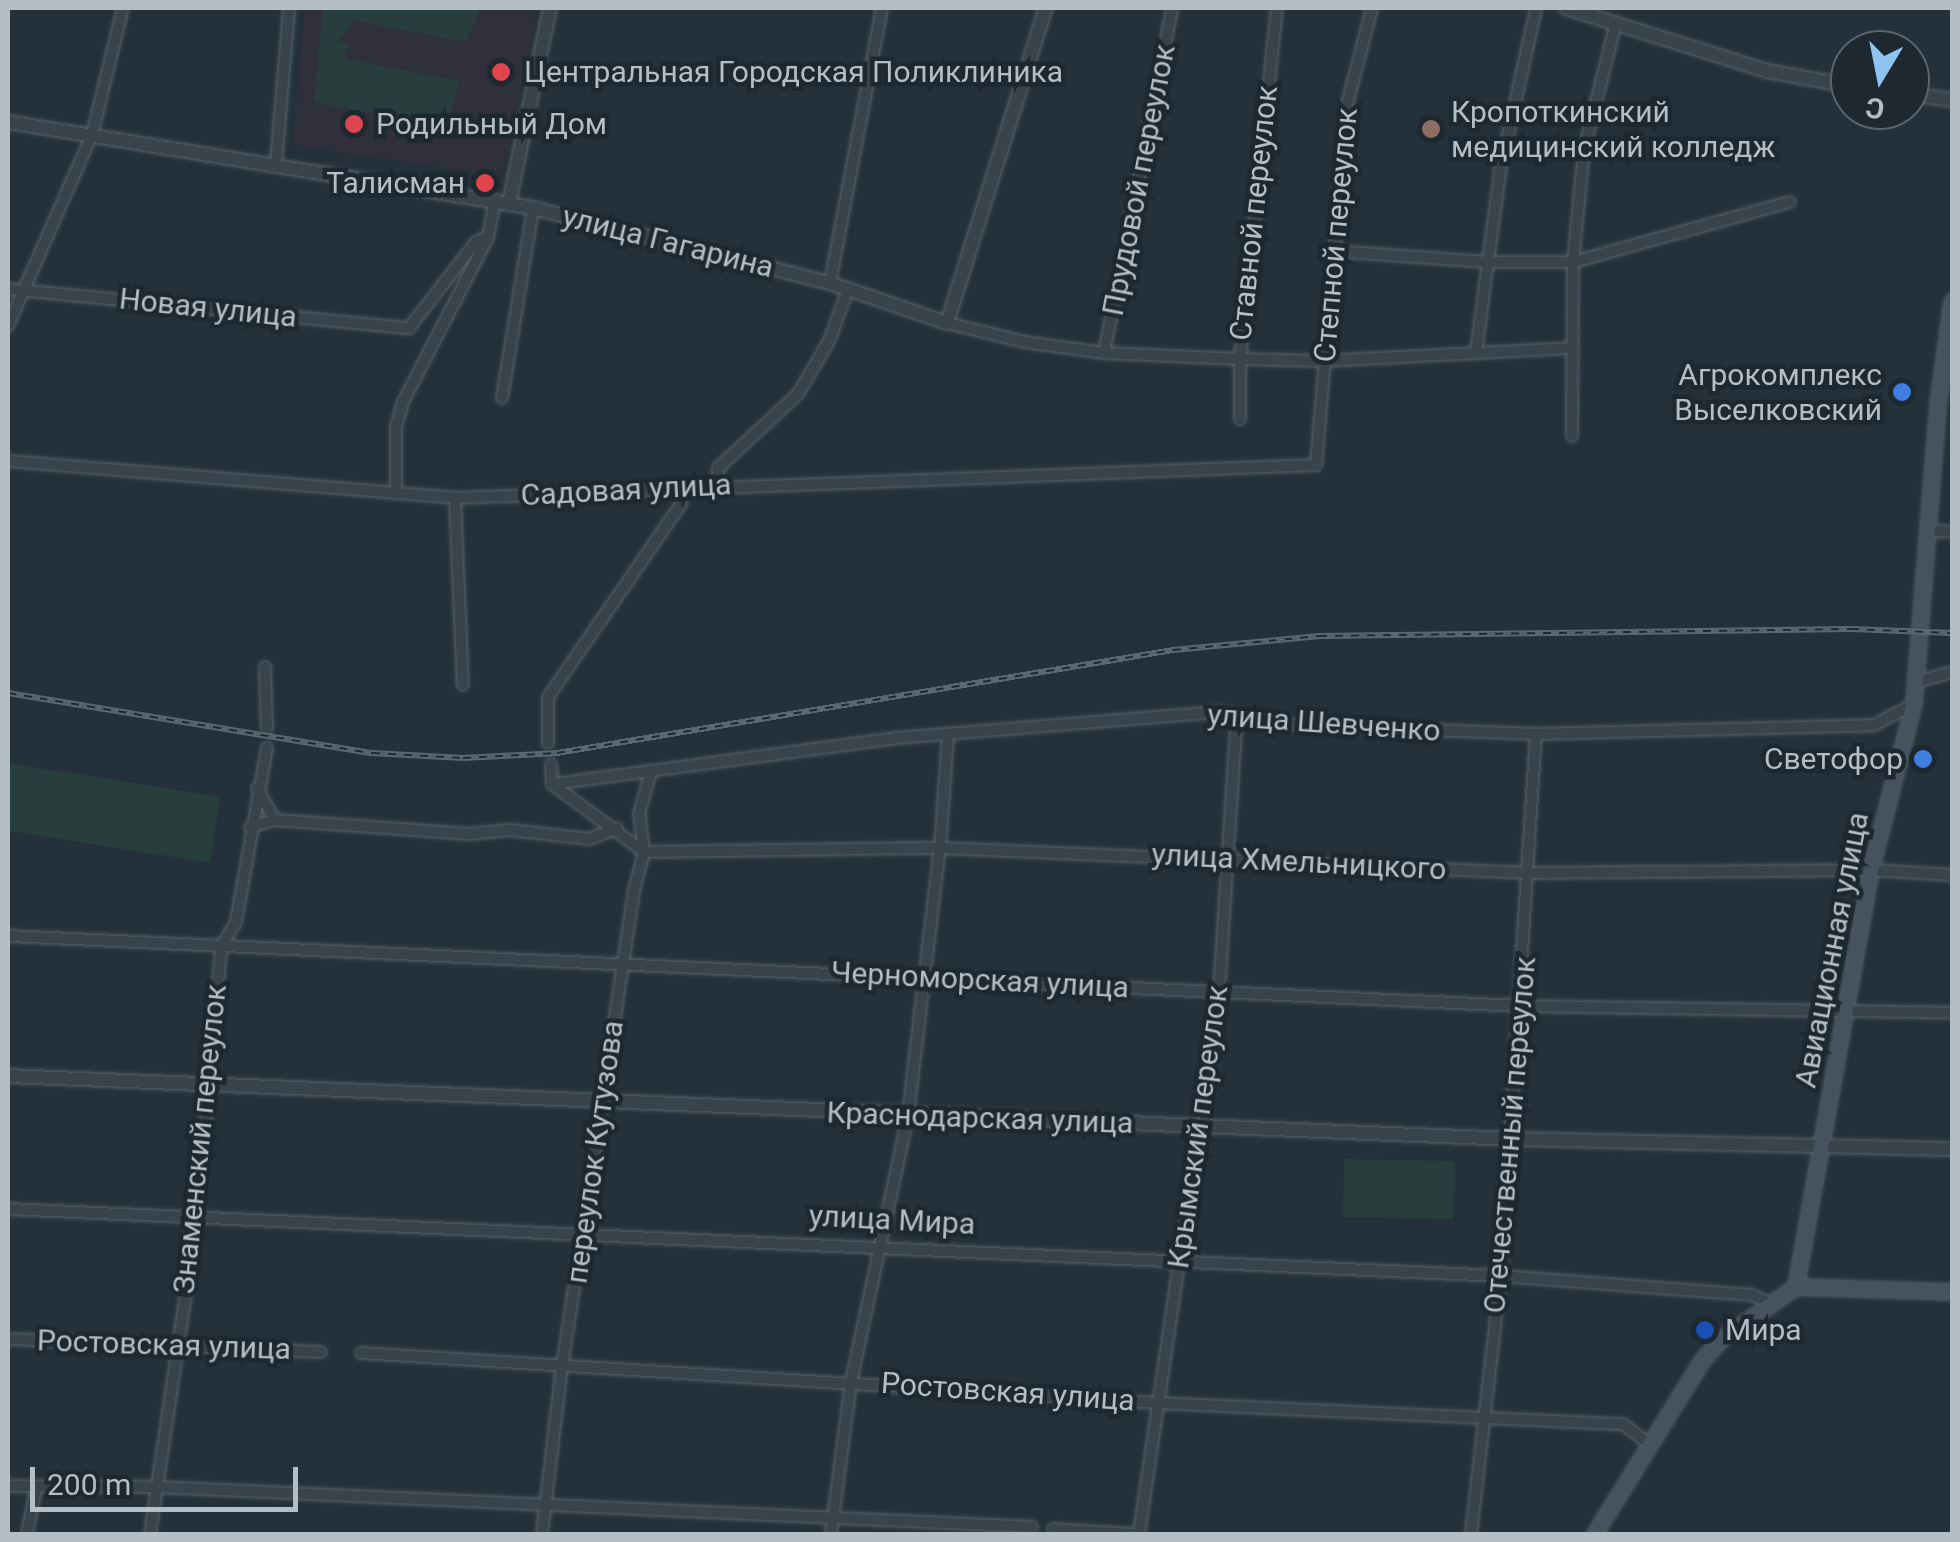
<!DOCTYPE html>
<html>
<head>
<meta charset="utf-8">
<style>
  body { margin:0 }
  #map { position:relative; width:1960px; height:1542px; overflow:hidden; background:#24313b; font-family:Roboto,sans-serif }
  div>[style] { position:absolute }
  .medical>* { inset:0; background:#30303d }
  .green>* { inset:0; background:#273e3d; transform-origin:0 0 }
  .roads { filter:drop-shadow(0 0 2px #566169) drop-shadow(0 0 2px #566169) }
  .minor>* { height:10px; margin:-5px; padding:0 5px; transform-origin:5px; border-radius:5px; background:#38434b }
  .tertiary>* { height:12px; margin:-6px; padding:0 6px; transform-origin:6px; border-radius:6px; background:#38434b }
  .secondary>* { height:14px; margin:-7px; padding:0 7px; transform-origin:7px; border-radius:7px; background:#46535e }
  .rail>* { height:6px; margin-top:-3px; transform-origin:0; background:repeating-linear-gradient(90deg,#1d2830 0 8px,#5a6872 0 16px); box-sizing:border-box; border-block:2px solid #5a6872 }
  .dots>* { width:28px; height:28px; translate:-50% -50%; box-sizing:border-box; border:5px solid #1d2830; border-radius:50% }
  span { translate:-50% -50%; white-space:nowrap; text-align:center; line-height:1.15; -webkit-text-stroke:9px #1d2830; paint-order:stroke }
  .poi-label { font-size:30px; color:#b4bec7 }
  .left { translate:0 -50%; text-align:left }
  .right { translate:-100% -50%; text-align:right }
  .street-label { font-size:30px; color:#b4bec7 }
  .frame { position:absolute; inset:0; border:10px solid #b4bec7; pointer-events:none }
  .north { position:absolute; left:1830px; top:30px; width:100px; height:100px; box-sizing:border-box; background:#1d2830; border:2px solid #59646c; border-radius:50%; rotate:190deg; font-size:28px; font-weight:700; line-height:40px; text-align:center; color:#b4bec7 }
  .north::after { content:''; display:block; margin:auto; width:35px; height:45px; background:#8ec3f2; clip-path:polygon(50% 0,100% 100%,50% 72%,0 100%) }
  .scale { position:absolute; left:30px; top:1467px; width:268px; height:45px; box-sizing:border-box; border:5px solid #b4bec7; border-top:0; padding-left:12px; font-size:30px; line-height:35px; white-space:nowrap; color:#b4bec7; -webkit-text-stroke:8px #1d2830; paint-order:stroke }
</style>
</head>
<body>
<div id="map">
  <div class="medical">
    <div style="clip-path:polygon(305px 8px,538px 8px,503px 177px,293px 145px)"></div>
  </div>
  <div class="green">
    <div style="clip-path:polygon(323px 8px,480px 8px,466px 42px,354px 20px,339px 41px,348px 44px,346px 59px,460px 81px,445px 127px,314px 102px)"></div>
    <div style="left:8px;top:763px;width:215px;height:67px;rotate:9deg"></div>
    <div style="left:1344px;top:1159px;width:111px;height:58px;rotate:1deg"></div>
  </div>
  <div class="roads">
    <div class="minor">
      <div style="left:276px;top:164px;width:157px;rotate:-85.2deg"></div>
      <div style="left:1333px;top:251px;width:154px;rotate:4.1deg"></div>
      <div style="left:1487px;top:262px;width:86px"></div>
      <div style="left:1573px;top:262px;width:225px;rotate:-15.5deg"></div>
      <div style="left:830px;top:283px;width:280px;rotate:-79.3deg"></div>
      <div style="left:8px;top:289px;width:403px;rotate:5.6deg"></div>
      <div style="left:409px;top:328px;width:109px;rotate:-52.1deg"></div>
      <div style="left:476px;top:242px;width:13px;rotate:-23deg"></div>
      <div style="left:947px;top:323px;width:80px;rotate:13.7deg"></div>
      <div style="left:1025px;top:342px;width:80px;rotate:7.9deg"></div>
      <div style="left:1104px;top:353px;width:136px;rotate:2.5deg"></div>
      <div style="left:1240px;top:359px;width:84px;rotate:1.4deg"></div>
      <div style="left:1324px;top:361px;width:246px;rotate:-3deg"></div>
      <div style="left:8px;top:326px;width:209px;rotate:-66.3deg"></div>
      <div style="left:92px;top:135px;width:131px;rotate:-76.3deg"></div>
      <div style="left:1476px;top:352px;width:183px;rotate:-82.4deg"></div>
      <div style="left:1500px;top:171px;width:167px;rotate:-77.5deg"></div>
      <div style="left:1104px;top:353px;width:352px;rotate:-78.8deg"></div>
      <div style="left:502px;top:398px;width:193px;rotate:-80.7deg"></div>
      <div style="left:1240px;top:419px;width:60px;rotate:-90deg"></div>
      <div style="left:1240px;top:359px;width:353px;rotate:-84deg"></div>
      <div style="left:1572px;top:436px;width:174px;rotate:-89.7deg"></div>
      <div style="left:1573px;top:262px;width:113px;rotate:-84.4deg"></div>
      <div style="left:1584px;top:150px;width:131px;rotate:-75.9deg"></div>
      <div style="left:8px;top:461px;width:449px;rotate:4.7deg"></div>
      <div style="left:455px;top:498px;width:862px;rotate:-2.19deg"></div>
      <div style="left:1316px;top:465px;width:361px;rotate:-85.1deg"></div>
      <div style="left:1347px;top:105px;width:100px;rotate:-75.5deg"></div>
      <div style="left:718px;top:485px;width:17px;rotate:-90deg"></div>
      <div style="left:718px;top:468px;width:109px;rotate:-42.8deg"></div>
      <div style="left:798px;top:394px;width:64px;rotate:-59.8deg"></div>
      <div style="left:830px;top:339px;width:53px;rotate:-70.2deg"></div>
      <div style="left:396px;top:494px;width:67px;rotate:-90deg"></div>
      <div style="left:396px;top:427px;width:26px;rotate:-74deg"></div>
      <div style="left:403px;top:402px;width:186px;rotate:-62.7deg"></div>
      <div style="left:488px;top:237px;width:38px;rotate:-79deg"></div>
      <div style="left:455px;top:498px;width:187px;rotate:87.6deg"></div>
      <div style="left:1928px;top:530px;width:24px;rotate:5deg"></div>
      <div style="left:265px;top:667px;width:62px;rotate:88.2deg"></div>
      <div style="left:1917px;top:682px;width:36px;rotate:-16deg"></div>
      <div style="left:548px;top:743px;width:46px;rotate:-90deg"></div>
      <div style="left:548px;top:697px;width:234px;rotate:-55.4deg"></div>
      <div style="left:681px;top:504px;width:16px;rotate:-90deg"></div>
      <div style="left:551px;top:764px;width:20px;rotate:87deg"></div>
      <div style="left:552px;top:784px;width:114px;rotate:36.5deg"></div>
      <div style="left:644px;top:852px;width:296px;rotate:-0.8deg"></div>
      <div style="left:940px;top:848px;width:591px;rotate:2.43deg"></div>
      <div style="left:1530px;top:873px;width:341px;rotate:-0.5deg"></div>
      <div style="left:1871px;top:870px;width:81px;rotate:3.5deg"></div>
      <div style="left:553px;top:784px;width:346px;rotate:-7.6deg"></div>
      <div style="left:896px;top:738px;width:327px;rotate:-4.6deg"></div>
      <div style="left:1222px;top:712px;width:57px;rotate:12.1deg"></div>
      <div style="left:1278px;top:724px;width:258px;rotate:2.2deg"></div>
      <div style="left:1536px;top:734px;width:338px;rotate:-1.5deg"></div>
      <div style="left:1874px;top:725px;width:45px;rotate:-27.7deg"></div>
      <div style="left:257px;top:788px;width:37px;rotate:61deg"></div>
      <div style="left:250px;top:827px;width:26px;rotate:-16deg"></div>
      <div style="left:275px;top:820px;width:195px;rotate:4.1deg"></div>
      <div style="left:469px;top:834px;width:41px;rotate:-5.6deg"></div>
      <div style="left:510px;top:830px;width:80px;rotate:6.5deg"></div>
      <div style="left:589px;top:839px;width:30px;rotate:-21deg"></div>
      <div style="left:8px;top:936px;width:1516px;rotate:2.65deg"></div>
      <div style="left:1522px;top:1006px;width:430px;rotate:0.9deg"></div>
      <div style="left:8px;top:1209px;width:1495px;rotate:2.57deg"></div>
      <div style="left:1501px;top:1276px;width:252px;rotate:4.3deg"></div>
      <div style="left:1752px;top:1295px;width:22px;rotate:24deg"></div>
      <div style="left:8px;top:1339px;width:313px;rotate:2.4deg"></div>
      <div style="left:361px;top:1353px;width:798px;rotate:3.59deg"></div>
      <div style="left:1157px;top:1403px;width:466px;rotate:2.6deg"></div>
      <div style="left:1623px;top:1424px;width:31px;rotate:37deg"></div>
      <div style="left:8px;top:1486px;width:148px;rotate:0.4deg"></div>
      <div style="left:156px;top:1487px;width:877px;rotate:2.61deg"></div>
      <div style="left:1053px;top:1529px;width:80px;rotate:3.6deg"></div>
      <div style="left:27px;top:1534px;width:46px;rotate:-78.7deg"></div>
      <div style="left:150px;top:1534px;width:319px;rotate:-81.5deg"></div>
      <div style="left:197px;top:1218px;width:272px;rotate:-84.9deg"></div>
      <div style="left:221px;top:947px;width:29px;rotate:-59deg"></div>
      <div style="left:236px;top:922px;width:177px;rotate:-79.9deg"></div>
      <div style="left:542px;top:1534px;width:168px;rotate:-83.2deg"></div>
      <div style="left:562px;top:1367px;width:481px;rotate:-81.4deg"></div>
      <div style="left:634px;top:891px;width:40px;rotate:-75.6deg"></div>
      <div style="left:644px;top:852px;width:38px;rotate:-97deg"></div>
      <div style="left:639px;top:814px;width:44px;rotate:-74.1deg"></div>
      <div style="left:831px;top:1534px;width:153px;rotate:-82.5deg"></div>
      <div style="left:851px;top:1382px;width:273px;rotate:-77.9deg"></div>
      <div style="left:908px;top:1115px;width:269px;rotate:-83.2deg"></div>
      <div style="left:940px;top:848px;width:112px;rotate:-85.9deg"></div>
      <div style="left:1139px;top:1534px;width:275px;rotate:-81.6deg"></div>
      <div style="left:1179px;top:1262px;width:137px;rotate:-79.5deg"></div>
      <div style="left:1204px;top:1127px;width:136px;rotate:-83.7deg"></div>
      <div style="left:1219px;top:992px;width:276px;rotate:-86.3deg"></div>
      <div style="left:1471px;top:1534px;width:260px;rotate:-83.4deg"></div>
      <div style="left:1501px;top:1276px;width:543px;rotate:-86.31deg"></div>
    </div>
    <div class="tertiary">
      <div style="left:1566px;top:8px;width:211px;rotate:17.4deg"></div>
      <div style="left:1767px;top:71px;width:84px;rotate:10.2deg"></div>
      <div style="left:1910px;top:94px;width:42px;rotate:8.1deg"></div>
      <div style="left:8px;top:122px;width:532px;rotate:9.3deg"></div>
      <div style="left:533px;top:208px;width:306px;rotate:14.2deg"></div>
      <div style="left:830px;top:283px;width:124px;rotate:18.9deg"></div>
      <div style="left:947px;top:323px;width:330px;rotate:-72.6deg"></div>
      <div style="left:509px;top:203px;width:199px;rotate:-78.1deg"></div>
      <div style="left:8px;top:1076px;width:1503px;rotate:2.4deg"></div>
      <div style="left:1510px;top:1139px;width:442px;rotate:1.3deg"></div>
    </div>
    <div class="secondary">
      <div style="left:1796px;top:1287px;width:156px;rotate:1.8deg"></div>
      <div style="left:1595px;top:1534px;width:205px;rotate:-58.2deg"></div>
      <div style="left:1703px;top:1360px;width:27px;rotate:-48deg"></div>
      <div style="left:1721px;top:1340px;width:92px;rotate:-35.2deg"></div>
      <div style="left:1796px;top:1287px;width:424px;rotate:-79.8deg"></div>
      <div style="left:1871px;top:870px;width:171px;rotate:-75.5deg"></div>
      <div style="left:1914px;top:704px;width:299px;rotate:-85.4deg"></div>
      <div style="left:1938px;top:406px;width:105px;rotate:-82.3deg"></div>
    </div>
  </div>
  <div class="rail">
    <div style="left:8px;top:693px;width:369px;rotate:9.4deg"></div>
    <div style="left:372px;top:753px;width:91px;rotate:3.1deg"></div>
    <div style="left:463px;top:758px;width:94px;rotate:-3deg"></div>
    <div style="left:557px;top:753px;width:625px;rotate:-9.49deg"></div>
    <div style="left:1173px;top:650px;width:147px;rotate:-5.5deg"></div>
    <div style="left:1319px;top:636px;width:532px;rotate:-0.75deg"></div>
    <div style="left:1851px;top:629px;width:101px;rotate:2.3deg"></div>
  </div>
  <div class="dots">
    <div style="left:501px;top:72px;background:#e0444e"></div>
    <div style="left:354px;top:124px;background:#e0444e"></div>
    <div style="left:1431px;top:129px;background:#8d6e63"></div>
    <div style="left:485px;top:183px;background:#e0444e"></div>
    <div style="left:1902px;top:392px;background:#3f7fe0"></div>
    <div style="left:1923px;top:759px;background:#3f7fe0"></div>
    <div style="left:1705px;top:1330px;background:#1a4fb4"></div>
  </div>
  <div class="poi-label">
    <span class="left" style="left:524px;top:72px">Центральная Городская Поликлиника</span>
    <span class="left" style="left:1451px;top:129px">Кропоткинский<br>медицинский колледж</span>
    <span class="left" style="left:376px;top:124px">Родильный Дом</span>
    <span class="right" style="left:465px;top:183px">Талисман</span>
    <span class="right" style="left:1882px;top:392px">Агрокомплекс<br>Выселковский</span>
    <span class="right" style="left:1903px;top:759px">Светофор</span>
    <span class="left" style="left:1725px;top:1330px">Мира</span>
  </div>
  <div class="street-label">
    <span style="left:1139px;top:180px;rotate:-79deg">Прудовой переулок</span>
    <span style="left:1254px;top:213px;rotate:-84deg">Ставной переулок</span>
    <span style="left:1336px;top:235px;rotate:-85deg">Степной переулок</span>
    <span style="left:668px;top:242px;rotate:14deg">улица Гагарина</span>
    <span style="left:208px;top:308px;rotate:6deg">Новая улица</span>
    <span style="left:626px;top:490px;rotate:-3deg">Садовая улица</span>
    <span style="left:1324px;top:723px;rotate:4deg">улица Шевченко</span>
    <span style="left:1299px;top:862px;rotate:3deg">улица Хмельницкого</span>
    <span style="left:1832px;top:950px;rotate:-79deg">Авиационная улица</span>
    <span style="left:980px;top:980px;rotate:3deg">Черноморская улица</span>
    <span style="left:980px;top:1118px;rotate:2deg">Краснодарская улица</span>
    <span style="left:1198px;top:1127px;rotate:-82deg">Крымский переулок</span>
    <span style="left:1510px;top:1135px;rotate:-85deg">Отечественный переулок</span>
    <span style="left:200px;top:1139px;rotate:-84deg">Знаменский переулок</span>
    <span style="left:595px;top:1152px;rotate:-82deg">переулок Кутузова</span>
    <span style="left:892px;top:1220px;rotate:3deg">улица Мира</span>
    <span style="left:164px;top:1345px;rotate:2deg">Ростовская улица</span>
    <span style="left:1008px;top:1392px;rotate:4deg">Ростовская улица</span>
  </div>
  <div class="frame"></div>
  <div class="north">С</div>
  <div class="scale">200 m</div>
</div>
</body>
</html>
